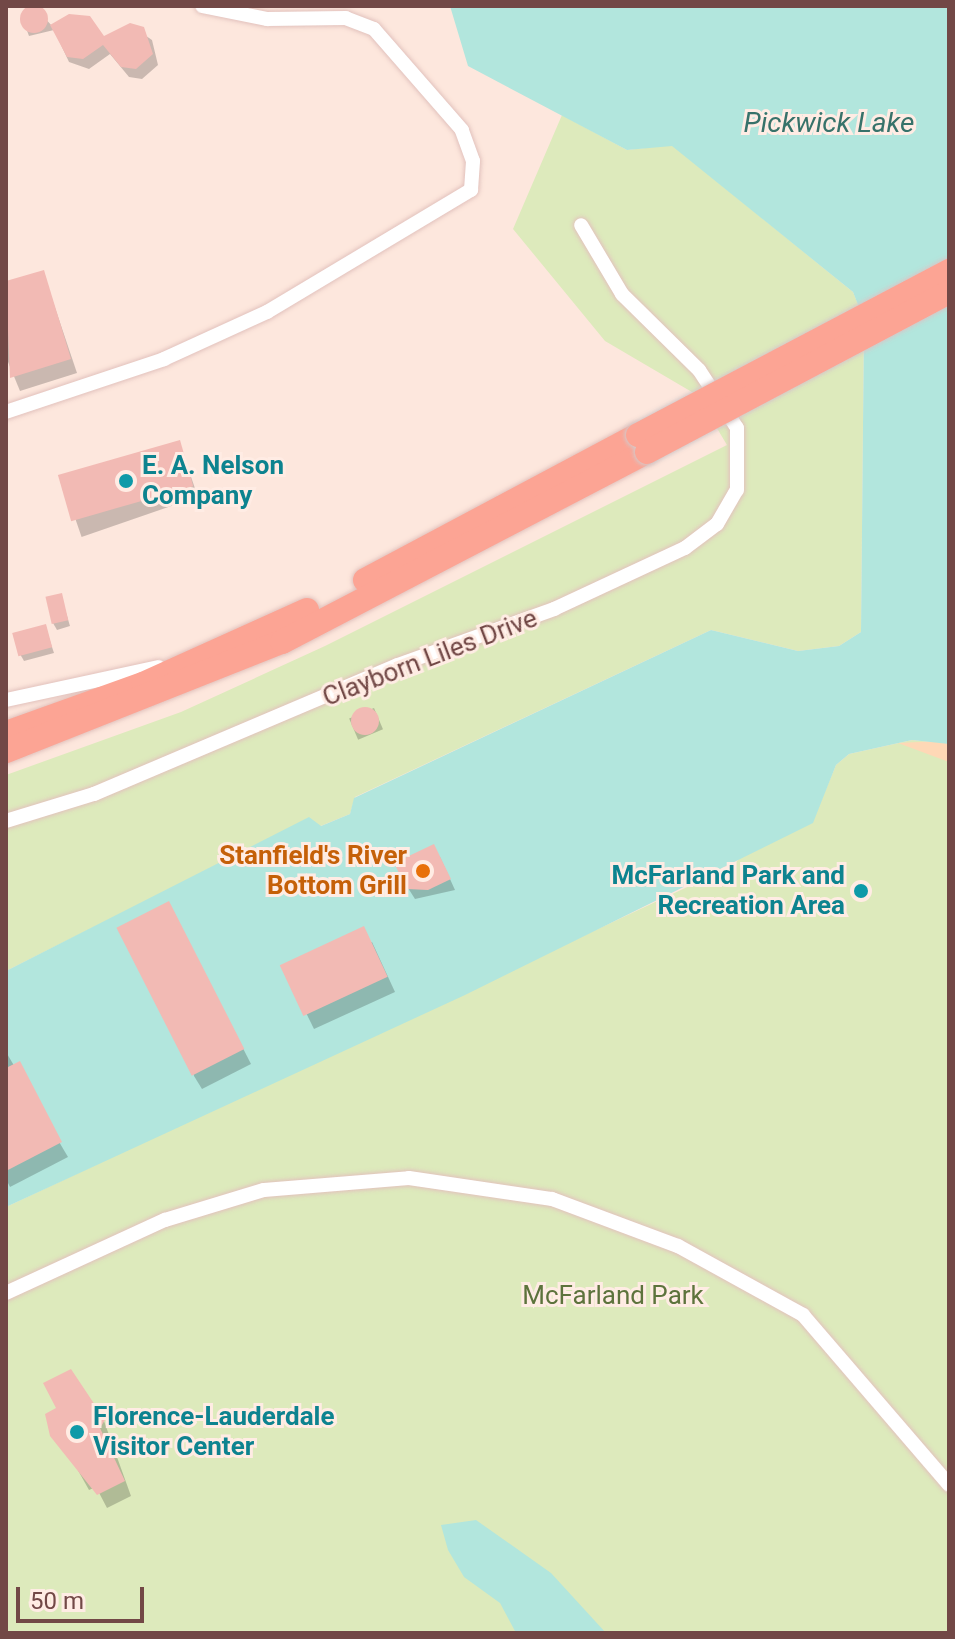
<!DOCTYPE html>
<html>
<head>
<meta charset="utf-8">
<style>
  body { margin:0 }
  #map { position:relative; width:955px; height:1639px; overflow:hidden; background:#fde7dd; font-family:Roboto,sans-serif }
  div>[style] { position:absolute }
  .green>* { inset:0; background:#ddeabc }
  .sand>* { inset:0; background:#fed8b6 }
  .water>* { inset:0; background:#b2e6dd }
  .shadow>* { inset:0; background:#0003; transform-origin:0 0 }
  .building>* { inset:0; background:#f2bab4; transform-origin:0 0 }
  .round { border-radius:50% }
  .roads { filter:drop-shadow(0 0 2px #e2c2bd) drop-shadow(0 0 2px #e2c2bd) }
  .minor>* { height:14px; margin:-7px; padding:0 7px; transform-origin:7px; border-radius:7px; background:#fff }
  .trunk>* { height:24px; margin:-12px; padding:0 12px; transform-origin:12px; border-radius:12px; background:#fca494 }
  .bridges { filter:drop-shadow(0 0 2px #d5c8c8) drop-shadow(0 0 2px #d5c8c8) }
  .trunk-bridge>* { height:24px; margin:-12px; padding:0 12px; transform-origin:12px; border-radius:12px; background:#fca494 }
  .dots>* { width:22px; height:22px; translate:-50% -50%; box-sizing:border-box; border:4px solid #ffece4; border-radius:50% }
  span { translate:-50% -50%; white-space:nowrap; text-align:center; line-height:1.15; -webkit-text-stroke:6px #ffece4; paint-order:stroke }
  .culture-label { font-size:26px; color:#0d838f; font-weight:700 }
  .left { translate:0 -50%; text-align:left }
  .right { translate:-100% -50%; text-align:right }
  .street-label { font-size:26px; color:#724846 }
  .food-label { font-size:26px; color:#c56008; font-weight:700 }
  .park-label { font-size:26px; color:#5d733c }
  .water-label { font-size:28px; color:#37726a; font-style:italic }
  .frame { position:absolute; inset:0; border:8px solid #724846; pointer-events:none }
  .scale { position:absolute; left:16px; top:1587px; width:128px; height:36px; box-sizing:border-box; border:4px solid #724846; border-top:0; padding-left:10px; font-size:24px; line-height:28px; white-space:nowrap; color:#724846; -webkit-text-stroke:6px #ffece4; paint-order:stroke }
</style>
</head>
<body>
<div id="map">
  <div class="green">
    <div style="clip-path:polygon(562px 115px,627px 150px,672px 145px,853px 292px,864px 319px,861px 632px,839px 646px,798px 651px,711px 630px,355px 797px,350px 814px,186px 881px,6px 971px,6px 775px,181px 712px,325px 646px,727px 445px,697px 395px,605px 341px,513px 229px)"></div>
    <div style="clip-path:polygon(912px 740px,949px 744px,949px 1633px,6px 1633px,6px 1207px,734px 865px,745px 851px,812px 823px,836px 765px,849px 754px)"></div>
  </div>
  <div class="sand">
    <div style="clip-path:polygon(940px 741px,949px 744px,949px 762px,898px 743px)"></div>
  </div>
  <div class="water">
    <div style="clip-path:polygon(450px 6px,949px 6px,949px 744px,912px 740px,849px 754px,836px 765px,813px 823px,465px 995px,6px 1207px,6px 971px,309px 817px,321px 826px,350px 814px,354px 798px,711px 630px,798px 651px,839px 646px,861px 632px,864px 320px,853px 292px,672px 146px,627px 150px,468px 66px)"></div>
    <div style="clip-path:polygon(476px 1520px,551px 1573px,606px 1633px,516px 1633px,500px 1603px,464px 1577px,448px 1550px,441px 1525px)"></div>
  </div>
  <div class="shadow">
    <div style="clip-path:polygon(35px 7px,52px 26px,103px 38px,130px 25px,152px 40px,158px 65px,142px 79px,129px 77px,110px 54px,89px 69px,69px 62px,54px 30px,29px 36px,22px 17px)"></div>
    <div style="clip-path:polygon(43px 272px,77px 373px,20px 391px,6px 357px,6px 283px)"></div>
    <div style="left:179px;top:442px;width:58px;height:123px;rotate:71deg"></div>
    <div style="clip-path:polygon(61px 596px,70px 626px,57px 630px,53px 623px)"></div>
    <div style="clip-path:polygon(45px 626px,54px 653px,24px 661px,20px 654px)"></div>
    <div style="left:374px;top:708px;width:23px;height:27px;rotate:67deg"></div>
    <div style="clip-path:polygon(440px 857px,455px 890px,415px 899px,408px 888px)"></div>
    <div style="clip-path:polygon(176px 917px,251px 1064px,202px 1089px,194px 1076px)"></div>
    <div style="clip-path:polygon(372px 942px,395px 992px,314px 1029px,283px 966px)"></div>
    <div style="clip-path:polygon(6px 1052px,68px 1157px,10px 1187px,6px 1179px)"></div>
    <div style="clip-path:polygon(58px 1409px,104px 1421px,131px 1496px,107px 1508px,96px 1487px,89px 1490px,47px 1415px)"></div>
  </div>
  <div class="building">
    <div class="round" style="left:20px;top:5px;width:28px;height:28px"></div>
    <div style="clip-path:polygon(69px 14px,90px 16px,104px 36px,130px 23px,144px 27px,153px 54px,136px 69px,121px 67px,103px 45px,83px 59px,67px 57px,50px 25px)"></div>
    <div style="clip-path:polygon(44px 270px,71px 359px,10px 378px,6px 281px)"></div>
    <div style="left:180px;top:440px;width:48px;height:127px;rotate:74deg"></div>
    <div style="left:62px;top:593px;width:28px;height:17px;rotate:77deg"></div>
    <div style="left:46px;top:624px;width:24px;height:35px;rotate:75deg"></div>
    <div class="round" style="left:351px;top:707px;width:28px;height:28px"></div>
    <div style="clip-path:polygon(434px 844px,451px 879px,428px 890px,407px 889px,394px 863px)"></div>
    <div style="left:169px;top:901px;width:166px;height:59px;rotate:63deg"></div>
    <div style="left:364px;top:926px;width:56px;height:93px;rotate:65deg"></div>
    <div style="clip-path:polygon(20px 1061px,62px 1142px,6px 1171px,6px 1068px)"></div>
    <div style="clip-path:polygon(71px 1369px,105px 1420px,100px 1428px,125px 1481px,97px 1495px,50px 1436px,45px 1414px,56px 1408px,43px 1383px)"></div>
  </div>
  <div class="roads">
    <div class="minor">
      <div style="left:6px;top:412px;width:167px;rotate:-18.5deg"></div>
      <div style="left:164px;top:359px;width:113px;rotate:-24.5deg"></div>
      <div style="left:267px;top:312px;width:238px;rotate:-30.9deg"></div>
      <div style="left:471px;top:190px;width:29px;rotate:-86deg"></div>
      <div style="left:473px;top:161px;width:33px;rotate:-110deg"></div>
      <div style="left:462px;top:130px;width:134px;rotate:-131.1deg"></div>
      <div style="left:374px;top:29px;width:30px;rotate:-159deg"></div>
      <div style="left:346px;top:18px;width:79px;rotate:179.3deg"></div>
      <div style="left:267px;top:19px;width:66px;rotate:-168.7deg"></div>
      <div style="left:6px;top:700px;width:156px;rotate:-12.2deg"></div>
      <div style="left:6px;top:821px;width:92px;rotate:-17.1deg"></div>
      <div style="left:94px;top:794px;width:330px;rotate:-23deg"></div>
      <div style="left:398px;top:665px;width:166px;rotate:-19.7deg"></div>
      <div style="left:554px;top:609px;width:145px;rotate:-25deg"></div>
      <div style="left:685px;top:548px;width:40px;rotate:-37deg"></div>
      <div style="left:717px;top:524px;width:39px;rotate:-60deg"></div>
      <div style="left:737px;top:490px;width:62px;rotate:-90deg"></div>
      <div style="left:737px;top:428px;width:69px;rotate:-123.2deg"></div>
      <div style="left:699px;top:370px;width:108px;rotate:-135.4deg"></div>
      <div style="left:622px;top:294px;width:80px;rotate:-120.7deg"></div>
      <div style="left:6px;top:1293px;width:175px;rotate:-24.7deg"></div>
      <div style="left:165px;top:1220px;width:103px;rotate:-16.9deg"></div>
      <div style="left:264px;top:1190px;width:145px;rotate:-4.7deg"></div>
      <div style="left:409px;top:1178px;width:145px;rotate:8.4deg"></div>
      <div style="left:552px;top:1199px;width:134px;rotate:20.5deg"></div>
      <div style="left:678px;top:1246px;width:143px;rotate:28.9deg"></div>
      <div style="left:803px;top:1315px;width:224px;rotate:49.3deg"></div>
    </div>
    <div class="trunk">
      <div style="left:365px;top:580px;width:309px;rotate:-28deg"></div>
      <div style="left:6px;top:733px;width:145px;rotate:-19.7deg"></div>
      <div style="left:143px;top:684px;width:180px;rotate:-24.3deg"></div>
      <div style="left:6px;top:751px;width:297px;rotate:-21.6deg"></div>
      <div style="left:282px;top:642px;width:411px;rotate:-27.5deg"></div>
    </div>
  </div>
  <div class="bridges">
    <div class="trunk-bridge">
      <div style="left:638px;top:435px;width:352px;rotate:-27.8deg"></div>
      <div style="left:647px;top:452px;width:342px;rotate:-27.9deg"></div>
    </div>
  </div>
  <div class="dots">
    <div style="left:126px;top:481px;background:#0f9aa8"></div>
    <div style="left:423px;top:871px;background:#e8710a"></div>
    <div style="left:861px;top:891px;background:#0f9aa8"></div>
    <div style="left:77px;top:1432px;background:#0f9aa8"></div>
  </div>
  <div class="culture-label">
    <span class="left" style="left:142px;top:481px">E. A. Nelson<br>Company</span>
    <span class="right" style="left:845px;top:891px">McFarland Park and<br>Recreation Area</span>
    <span class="left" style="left:93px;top:1432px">Florence-Lauderdale<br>Visitor Center</span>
  </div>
  <div class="street-label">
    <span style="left:430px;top:658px;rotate:-21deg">Clayborn Liles Drive</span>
  </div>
  <div class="food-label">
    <span class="right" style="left:407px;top:871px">Stanfield's River<br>Bottom Grill</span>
  </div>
  <div class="park-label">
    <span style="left:613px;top:1296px">McFarland Park</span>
  </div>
  <div class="water-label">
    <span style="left:829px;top:123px">Pickwick Lake</span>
  </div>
  <div class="frame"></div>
  <div class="scale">50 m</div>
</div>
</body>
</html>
